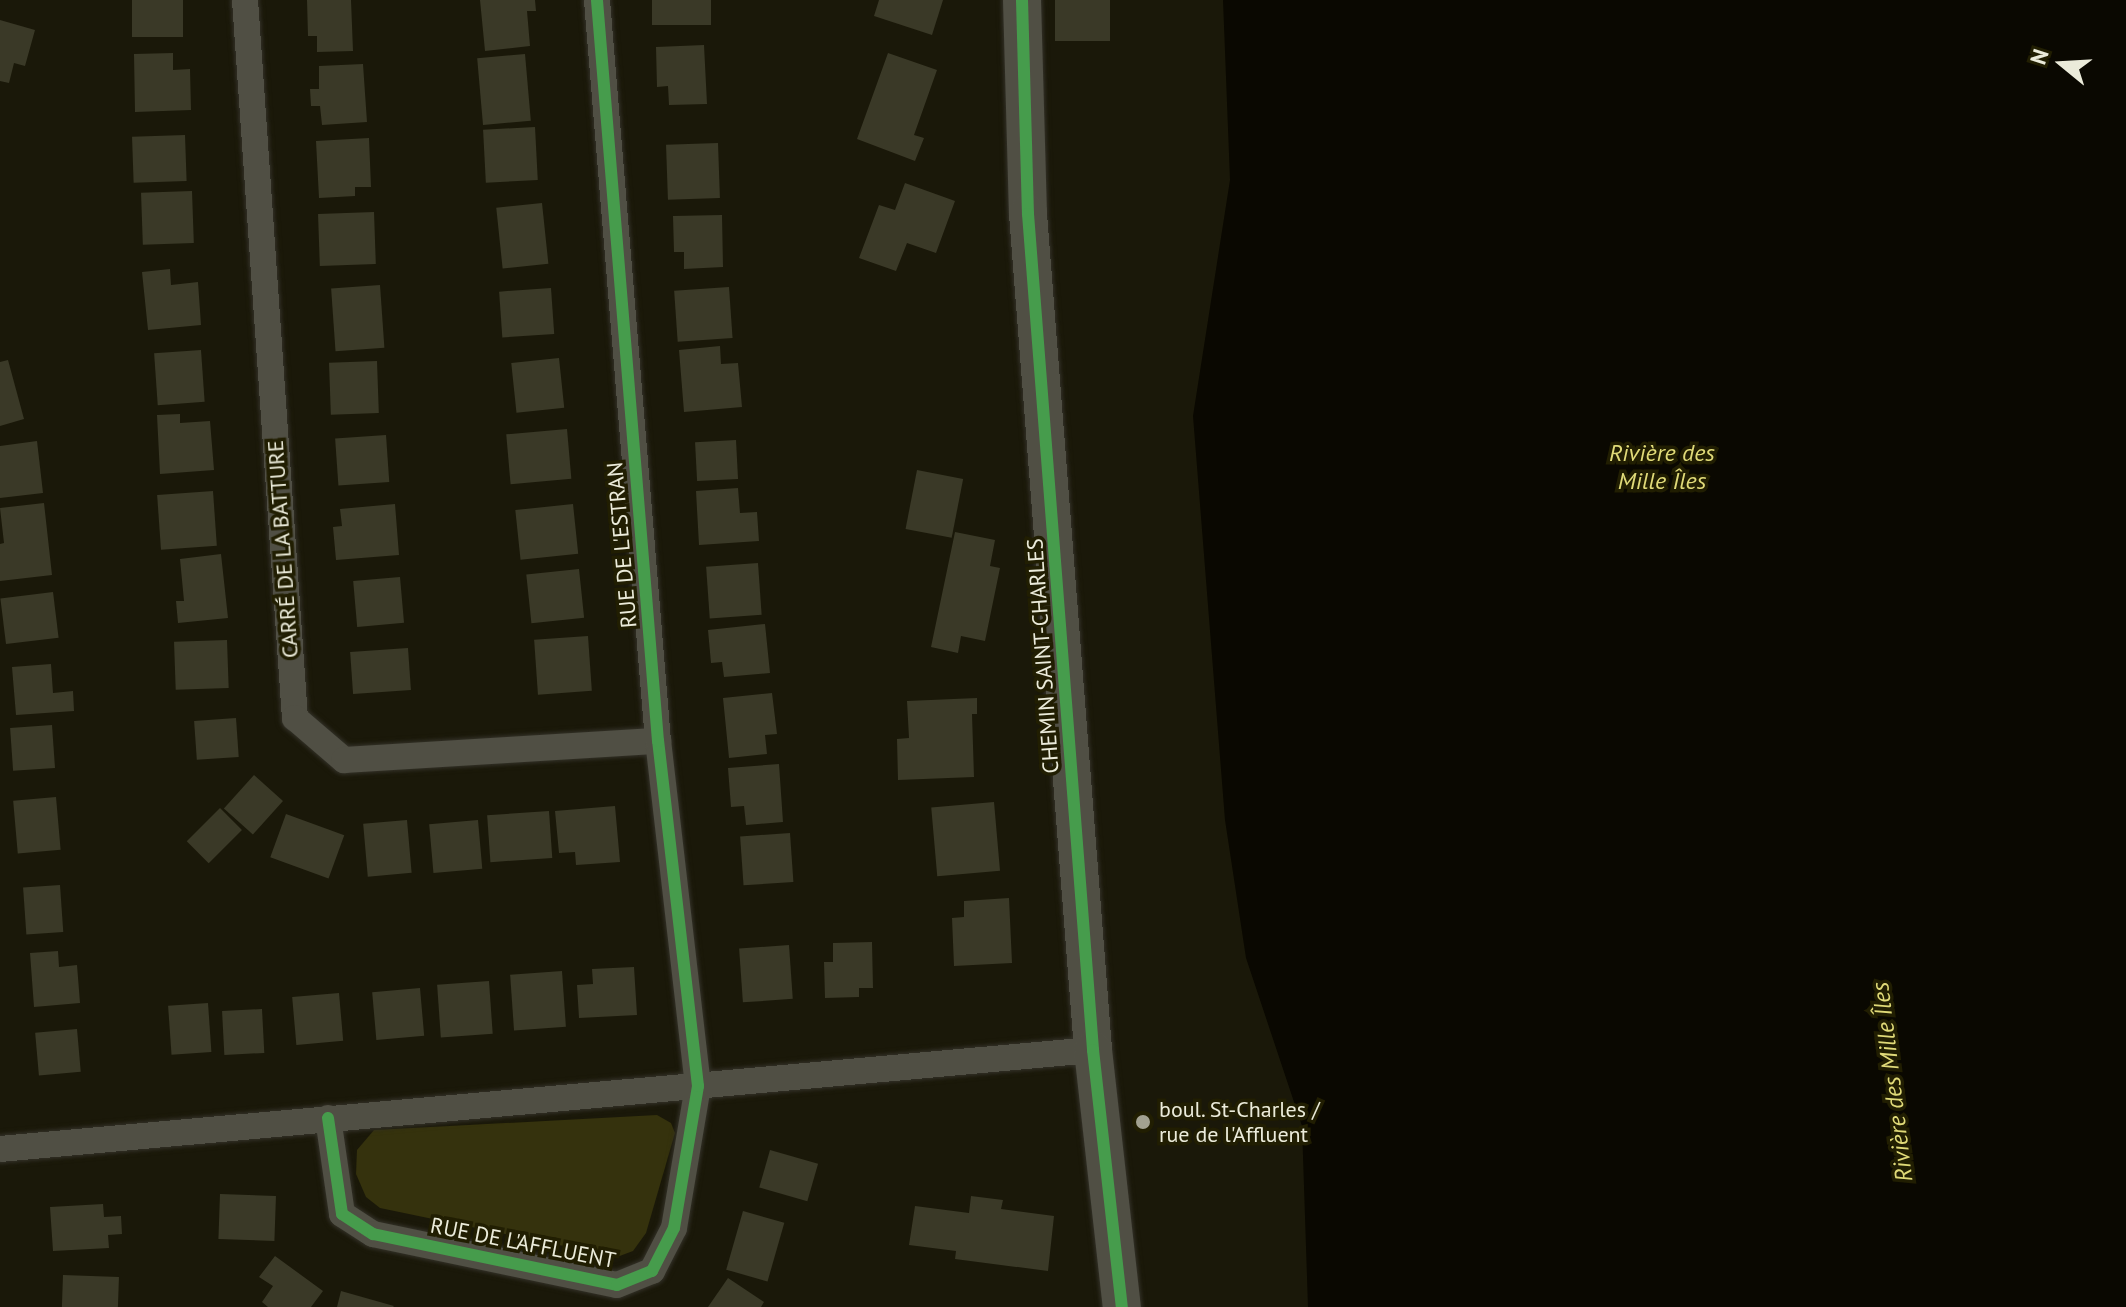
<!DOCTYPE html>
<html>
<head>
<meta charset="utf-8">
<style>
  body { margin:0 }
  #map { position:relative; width:2126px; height:1307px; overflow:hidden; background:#1a1809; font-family:"PT Sans",sans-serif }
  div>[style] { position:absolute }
  .green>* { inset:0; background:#35320d }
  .water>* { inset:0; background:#0a0801 }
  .building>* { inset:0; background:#3a3927; transform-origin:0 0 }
  .roads { filter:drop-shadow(0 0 2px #333128) drop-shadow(0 0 2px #333128) }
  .minor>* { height:26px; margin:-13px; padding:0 13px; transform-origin:13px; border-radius:13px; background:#504f44 }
  .secondary>* { height:38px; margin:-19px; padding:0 19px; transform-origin:19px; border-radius:19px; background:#504f44 }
  .cycleway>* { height:12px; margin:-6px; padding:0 6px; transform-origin:6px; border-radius:6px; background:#469c4c }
  .dots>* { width:22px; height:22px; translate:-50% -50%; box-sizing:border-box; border:4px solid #211e02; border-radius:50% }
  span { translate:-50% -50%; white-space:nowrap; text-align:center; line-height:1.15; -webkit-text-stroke:7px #211e02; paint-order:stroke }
  .street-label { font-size:22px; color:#ebebda }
  .poi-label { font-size:22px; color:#ebebda }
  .left { translate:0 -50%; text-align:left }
  .water-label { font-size:24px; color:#e0da78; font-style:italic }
  .north { position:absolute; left:2022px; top:24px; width:80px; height:80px; -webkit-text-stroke:6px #211e02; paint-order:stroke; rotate:288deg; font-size:22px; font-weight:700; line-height:32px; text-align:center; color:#ebebda }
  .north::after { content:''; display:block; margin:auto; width:28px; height:36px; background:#ebebda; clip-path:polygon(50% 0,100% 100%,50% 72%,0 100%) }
</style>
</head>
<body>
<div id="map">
  <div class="green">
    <div style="clip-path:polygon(657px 1115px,671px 1123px,675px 1133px,646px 1233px,633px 1251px,617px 1257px,380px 1208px,366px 1197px,356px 1174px,357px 1150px,374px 1130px)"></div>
  </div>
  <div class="water">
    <div style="clip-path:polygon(1223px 0,2126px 0,2126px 1307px,1308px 1307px,1302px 1126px,1246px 958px,1225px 820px,1193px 416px,1230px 180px)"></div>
  </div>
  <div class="building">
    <div style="left:132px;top:0;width:51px;height:37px"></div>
    <div style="clip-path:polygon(307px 0,351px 0,353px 51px,317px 52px,317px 36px,308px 36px)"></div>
    <div style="clip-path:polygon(480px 0,535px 0,536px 11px,527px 11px,530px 46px,485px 51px)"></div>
    <div style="left:652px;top:0;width:59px;height:25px"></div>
    <div style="clip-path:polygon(879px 0,943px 0,932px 35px,874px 16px)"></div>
    <div style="left:1055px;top:0;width:55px;height:41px"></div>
    <div style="clip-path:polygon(0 20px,35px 30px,25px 66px,14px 63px,9px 83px,0 81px)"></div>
    <div style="clip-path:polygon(704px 45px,707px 104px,669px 105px,668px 86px,657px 87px,656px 47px)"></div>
    <div style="clip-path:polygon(173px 53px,173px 70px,190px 69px,191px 110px,135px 112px,134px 54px)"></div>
    <div style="clip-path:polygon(888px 53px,937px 70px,914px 135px,924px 138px,915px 161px,857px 139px)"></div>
    <div style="left:525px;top:54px;width:67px;height:48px;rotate:85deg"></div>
    <div style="clip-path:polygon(363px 64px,367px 122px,322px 125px,320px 106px,311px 106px,310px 89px,319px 89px,319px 66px)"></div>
    <div style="left:535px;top:127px;width:53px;height:52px;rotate:87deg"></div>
    <div style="left:185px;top:135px;width:46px;height:53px;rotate:88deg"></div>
    <div style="clip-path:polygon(369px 138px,371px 187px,355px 187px,355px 196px,319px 198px,316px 141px)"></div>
    <div style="left:718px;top:143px;width:55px;height:52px;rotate:88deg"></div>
    <div style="clip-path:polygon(905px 183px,955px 201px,936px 253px,907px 243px,896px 271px,859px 258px,879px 205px,895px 210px)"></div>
    <div style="left:192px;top:191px;width:52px;height:51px;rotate:88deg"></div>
    <div style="left:542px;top:203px;width:61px;height:46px;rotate:84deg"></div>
    <div style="left:374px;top:212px;width:52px;height:56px;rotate:88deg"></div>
    <div style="clip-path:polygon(722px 215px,723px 267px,684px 269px,684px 252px,674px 252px,673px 216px)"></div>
    <div style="clip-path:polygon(170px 269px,171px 285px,198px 282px,201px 325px,148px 330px,142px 272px)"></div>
    <div style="left:380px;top:285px;width:63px;height:49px;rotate:86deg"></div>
    <div style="left:729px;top:287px;width:51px;height:55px;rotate:86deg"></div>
    <div style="left:551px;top:288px;width:46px;height:52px;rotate:86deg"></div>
    <div style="clip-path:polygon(720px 346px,721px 364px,738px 363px,742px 407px,684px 412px,679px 350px)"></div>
    <div style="left:201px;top:350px;width:52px;height:47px;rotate:86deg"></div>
    <div style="left:559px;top:358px;width:50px;height:48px;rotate:84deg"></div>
    <div style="clip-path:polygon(8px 360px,24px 419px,0 426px,0 362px)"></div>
    <div style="left:377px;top:361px;width:52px;height:48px;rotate:88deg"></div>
    <div style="clip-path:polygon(180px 414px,180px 423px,210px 421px,214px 470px,160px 474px,157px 415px)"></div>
    <div style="left:567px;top:429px;width:50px;height:61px;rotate:85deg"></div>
    <div style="left:386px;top:435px;width:47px;height:51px;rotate:86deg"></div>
    <div style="left:736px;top:440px;width:39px;height:41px;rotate:87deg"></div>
    <div style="clip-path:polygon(37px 441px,43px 493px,0 498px,0 446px)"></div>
    <div style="left:917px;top:470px;width:47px;height:60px;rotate:11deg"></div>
    <div style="clip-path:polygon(738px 488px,740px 513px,757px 512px,759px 541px,699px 545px,696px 491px)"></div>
    <div style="left:213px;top:491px;width:55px;height:56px;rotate:86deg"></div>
    <div style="clip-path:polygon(44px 503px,52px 575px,0 581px,0 544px,4px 543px,0 508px)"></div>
    <div style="clip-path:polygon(395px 504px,399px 555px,336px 560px,333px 527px,342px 526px,340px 509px)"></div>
    <div style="left:573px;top:504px;width:50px;height:58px;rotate:84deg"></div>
    <div style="clip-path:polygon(955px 532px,995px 540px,990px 566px,1000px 568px,985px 641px,961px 636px,958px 653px,931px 647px)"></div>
    <div style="clip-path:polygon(221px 554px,228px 618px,178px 623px,176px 601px,184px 601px,180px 559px)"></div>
    <div style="left:758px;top:563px;width:52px;height:52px;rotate:86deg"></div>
    <div style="left:579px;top:569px;width:49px;height:53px;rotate:84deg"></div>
    <div style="left:400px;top:577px;width:46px;height:47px;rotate:85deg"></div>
    <div style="left:53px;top:592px;width:46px;height:53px;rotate:83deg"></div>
    <div style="clip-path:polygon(765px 624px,770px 673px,724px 677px,722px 662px,711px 663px,708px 630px)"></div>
    <div style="left:588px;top:636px;width:55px;height:54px;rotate:86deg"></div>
    <div style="left:227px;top:640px;width:48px;height:53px;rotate:88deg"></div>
    <div style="left:408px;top:648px;width:42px;height:58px;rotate:86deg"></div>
    <div style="clip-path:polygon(51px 664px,53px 693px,73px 691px,74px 711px,16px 715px,12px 667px)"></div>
    <div style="clip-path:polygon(772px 693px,777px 734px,765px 735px,767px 754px,729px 758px,723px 698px)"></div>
    <div style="clip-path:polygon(977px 698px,977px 714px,972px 714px,974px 777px,898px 780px,897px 739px,909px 738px,907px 701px)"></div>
    <div style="left:236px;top:718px;width:39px;height:42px;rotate:86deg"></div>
    <div style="left:52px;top:725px;width:43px;height:42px;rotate:86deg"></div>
    <div style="clip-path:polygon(779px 764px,783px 822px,746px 825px,744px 806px,731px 807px,728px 768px)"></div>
    <div style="left:254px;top:775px;width:39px;height:45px;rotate:42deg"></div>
    <div style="left:56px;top:797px;width:53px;height:43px;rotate:85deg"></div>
    <div style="left:994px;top:802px;width:69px;height:63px;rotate:85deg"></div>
    <div style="clip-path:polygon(615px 806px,620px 862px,576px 865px,575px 852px,559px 853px,555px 811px)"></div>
    <div style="left:220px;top:808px;width:31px;height:47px;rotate:45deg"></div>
    <div style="left:549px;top:811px;width:47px;height:62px;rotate:86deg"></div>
    <div style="left:286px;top:814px;width:62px;height:46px;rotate:20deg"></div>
    <div style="left:407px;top:820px;width:53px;height:44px;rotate:85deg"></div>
    <div style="left:478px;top:820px;width:49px;height:49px;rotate:85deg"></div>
    <div style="left:790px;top:833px;width:49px;height:50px;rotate:86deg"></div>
    <div style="left:60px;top:885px;width:47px;height:37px;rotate:86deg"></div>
    <div style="clip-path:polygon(1009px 898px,1012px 963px,954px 966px,952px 918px,964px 917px,964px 901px)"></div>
    <div style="clip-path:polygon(872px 942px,873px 988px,859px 988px,859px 997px,825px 998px,824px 962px,833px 962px,833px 943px)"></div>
    <div style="left:789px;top:945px;width:54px;height:50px;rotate:86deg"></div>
    <div style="clip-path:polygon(58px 951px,59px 967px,77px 965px,80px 1003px,34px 1007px,30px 953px)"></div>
    <div style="clip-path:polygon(634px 967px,637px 1015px,579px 1018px,577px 985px,593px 984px,592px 969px)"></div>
    <div style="left:562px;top:971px;width:56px;height:52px;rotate:86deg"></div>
    <div style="left:489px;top:981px;width:53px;height:52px;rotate:86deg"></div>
    <div style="left:420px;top:988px;width:48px;height:48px;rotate:85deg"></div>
    <div style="left:339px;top:993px;width:48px;height:47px;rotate:85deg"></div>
    <div style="left:208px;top:1003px;width:49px;height:40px;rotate:86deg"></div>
    <div style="left:262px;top:1009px;width:44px;height:40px;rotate:87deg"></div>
    <div style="left:77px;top:1029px;width:43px;height:42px;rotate:85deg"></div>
    <div style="left:770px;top:1150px;width:50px;height:39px;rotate:16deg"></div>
    <div style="left:220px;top:1194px;width:56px;height:45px;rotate:2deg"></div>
    <div style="clip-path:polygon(971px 1196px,1003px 1200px,1001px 1209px,1054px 1216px,1048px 1271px,955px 1259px,956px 1251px,909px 1245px,915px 1206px,969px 1213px)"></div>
    <div style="clip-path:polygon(103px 1204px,104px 1217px,121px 1216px,122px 1234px,108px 1235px,109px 1248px,53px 1251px,50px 1207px)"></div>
    <div style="left:743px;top:1211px;width:43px;height:61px;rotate:16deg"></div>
    <div style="clip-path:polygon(275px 1256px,323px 1291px,311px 1307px,268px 1307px,262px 1302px,273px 1286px,259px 1277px)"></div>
    <div style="left:63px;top:1275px;width:56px;height:32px;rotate:2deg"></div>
    <div style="clip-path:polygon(728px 1278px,764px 1302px,761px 1307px,708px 1307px)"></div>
    <div style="clip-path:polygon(341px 1291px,394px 1306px,393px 1307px,337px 1307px)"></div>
  </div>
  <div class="roads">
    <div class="minor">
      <div style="left:245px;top:0;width:720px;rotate:86.02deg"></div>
      <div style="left:295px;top:718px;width:65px;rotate:40.6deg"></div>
      <div style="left:344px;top:760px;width:315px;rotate:-3.5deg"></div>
      <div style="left:328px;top:1118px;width:97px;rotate:81.7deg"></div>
      <div style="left:342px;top:1214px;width:37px;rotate:33deg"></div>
      <div style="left:373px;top:1234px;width:249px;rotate:11.8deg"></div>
      <div style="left:617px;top:1285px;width:38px;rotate:-22deg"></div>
      <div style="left:652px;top:1271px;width:48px;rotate:-62.9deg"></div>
      <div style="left:674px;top:1228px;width:144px;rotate:-80.4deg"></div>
      <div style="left:698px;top:1086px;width:347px;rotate:-96.6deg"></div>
      <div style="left:658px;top:741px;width:744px;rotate:-94.71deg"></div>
      <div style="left:0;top:1149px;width:1097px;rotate:-5.18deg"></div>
    </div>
    <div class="secondary">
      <div style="left:1022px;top:0;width:214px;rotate:88.4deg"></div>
      <div style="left:1028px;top:214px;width:839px;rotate:85.55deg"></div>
      <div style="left:1093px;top:1050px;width:259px;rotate:83.6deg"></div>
    </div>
  </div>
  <div class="cycleway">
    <div style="left:1022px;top:0;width:214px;rotate:88.4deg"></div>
    <div style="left:1028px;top:214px;width:839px;rotate:85.55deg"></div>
    <div style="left:1093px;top:1050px;width:259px;rotate:83.6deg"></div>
    <div style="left:328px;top:1118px;width:97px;rotate:81.7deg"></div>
    <div style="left:342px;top:1214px;width:37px;rotate:33deg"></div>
    <div style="left:373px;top:1234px;width:249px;rotate:11.8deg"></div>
    <div style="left:617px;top:1285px;width:38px;rotate:-22deg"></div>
    <div style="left:652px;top:1271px;width:48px;rotate:-62.9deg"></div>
    <div style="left:674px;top:1228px;width:144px;rotate:-80.4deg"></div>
    <div style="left:698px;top:1086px;width:347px;rotate:-96.6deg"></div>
    <div style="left:658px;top:741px;width:744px;rotate:-94.71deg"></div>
  </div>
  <div class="dots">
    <div style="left:1143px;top:1122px;background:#a2a191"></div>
  </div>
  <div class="street-label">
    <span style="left:622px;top:545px;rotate:-95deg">RUE DE L'ESTRAN</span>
    <span style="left:283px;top:549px;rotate:-94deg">CARRÉ DE LA BATTURE</span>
    <span style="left:1043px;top:656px;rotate:-94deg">CHEMIN SAINT-CHARLES</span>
    <span style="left:523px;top:1243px;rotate:11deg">RUE DE L'AFFLUENT</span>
  </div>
  <div class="poi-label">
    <span class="left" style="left:1159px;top:1122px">boul. St-Charles /<br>rue de l'Affluent</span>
  </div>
  <div class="water-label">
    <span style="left:1662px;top:467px">Rivière des<br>Mille Îles</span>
    <span style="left:1892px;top:1082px;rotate:-97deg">Rivière des Mille Îles</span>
  </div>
  <div class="north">N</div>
</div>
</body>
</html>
